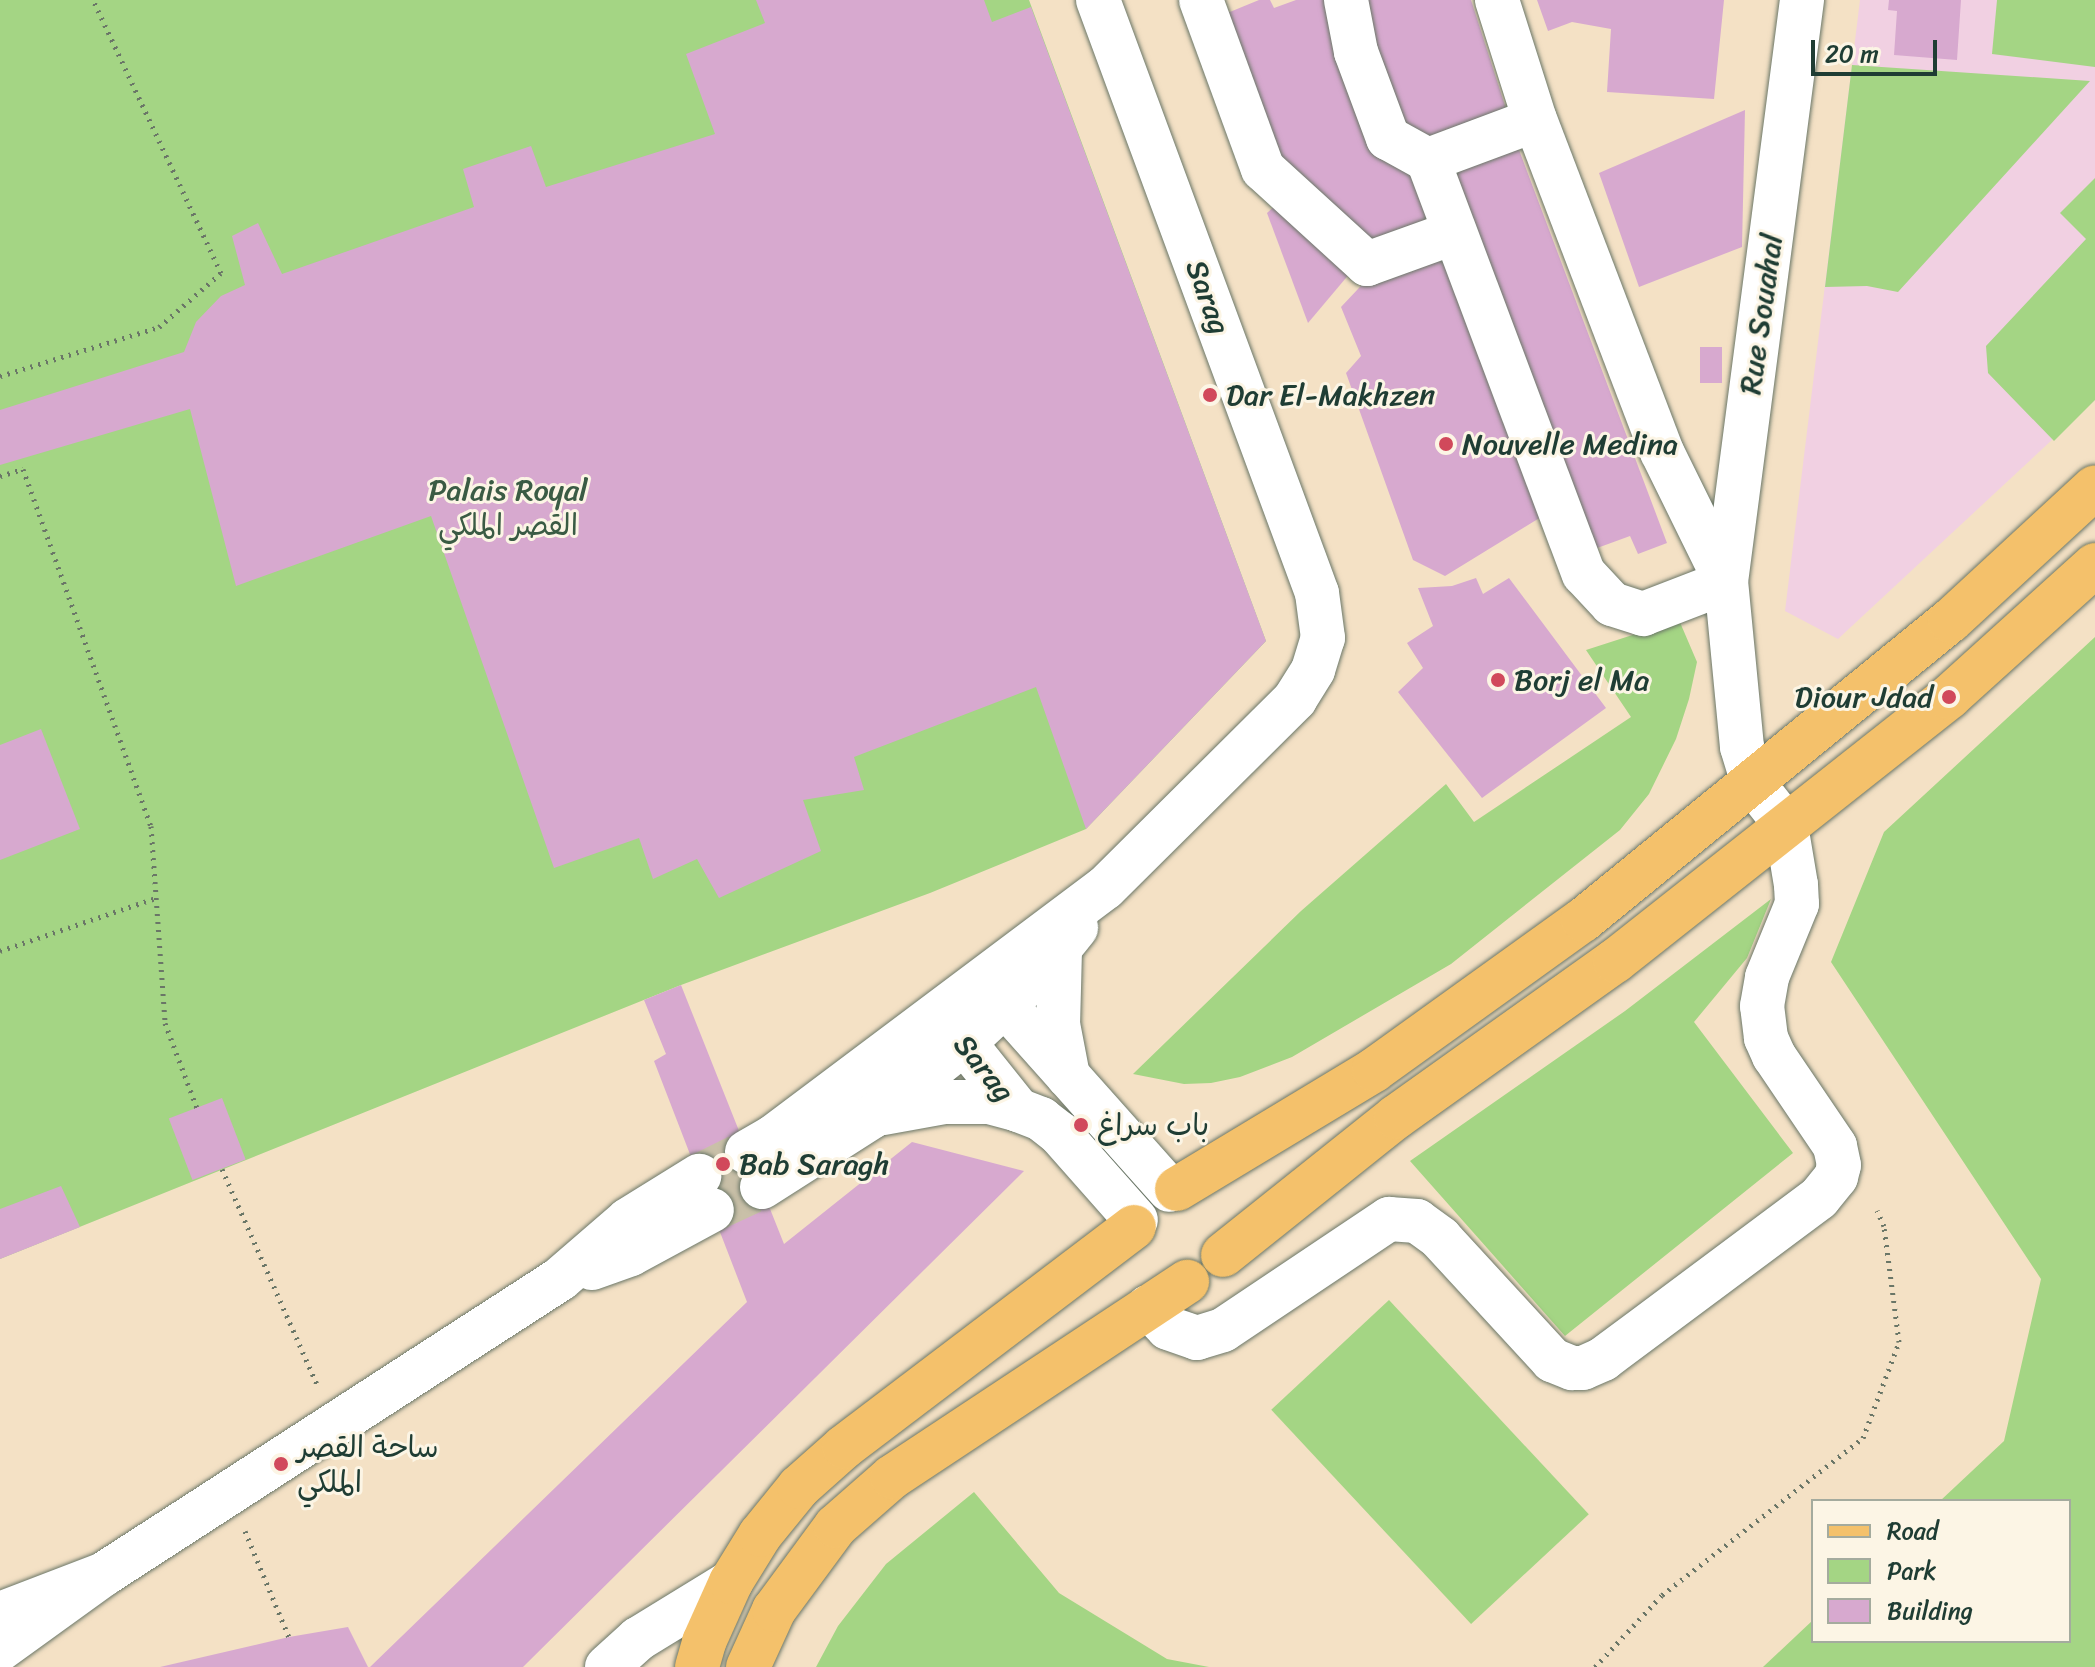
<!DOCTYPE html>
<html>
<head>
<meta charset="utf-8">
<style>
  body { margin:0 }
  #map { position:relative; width:2095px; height:1667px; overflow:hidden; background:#f4e1c5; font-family:Sriracha,"Playpen Sans Arabic",sans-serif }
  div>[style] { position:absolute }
  .built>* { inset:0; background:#f1d0e2 }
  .green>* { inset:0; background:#a4d584; transform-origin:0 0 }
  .building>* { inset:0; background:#d7a9cf; transform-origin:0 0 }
  .minor-tunnel>* { height:44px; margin-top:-22px; transform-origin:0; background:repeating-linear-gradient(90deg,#c9c0a8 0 44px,transparent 0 66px) }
  .path>* { height:5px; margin-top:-2.5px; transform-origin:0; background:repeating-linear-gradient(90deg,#6a7667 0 2px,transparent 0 8px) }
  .roads { filter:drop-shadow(0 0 2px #6a7667) drop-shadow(0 0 2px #6a7667) }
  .minor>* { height:44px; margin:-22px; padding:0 22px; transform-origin:22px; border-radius:22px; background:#fff }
  .major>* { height:44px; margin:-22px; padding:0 22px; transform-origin:22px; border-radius:22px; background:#f4c16b }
  .dots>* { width:22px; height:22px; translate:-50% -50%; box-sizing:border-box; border:4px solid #fcf5e5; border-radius:50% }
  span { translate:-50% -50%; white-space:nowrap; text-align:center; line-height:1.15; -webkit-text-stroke:6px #fcf5e5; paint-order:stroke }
  .street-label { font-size:30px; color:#1f3d34 }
  .poi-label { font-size:30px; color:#1f3d34 }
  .left { translate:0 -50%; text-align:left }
  .right { translate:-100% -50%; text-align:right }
  .park-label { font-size:30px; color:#3a5b44 }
  .legend { position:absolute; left:1811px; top:1499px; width:260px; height:144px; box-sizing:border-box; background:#fcf5e5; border:2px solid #a4ab9e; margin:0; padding:10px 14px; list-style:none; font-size:24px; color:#1f3d34 }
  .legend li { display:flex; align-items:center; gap:16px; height:40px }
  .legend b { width:40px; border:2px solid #a4ab9e }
  .scale { position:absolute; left:1811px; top:40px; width:126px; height:36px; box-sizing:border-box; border:4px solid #1f3d34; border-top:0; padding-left:10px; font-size:24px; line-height:28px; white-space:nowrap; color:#1f3d34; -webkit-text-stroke:6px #fcf5e5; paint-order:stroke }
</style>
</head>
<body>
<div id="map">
  <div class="built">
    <div style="clip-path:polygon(1860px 0,2095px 0,2095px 400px,1838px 639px,1785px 611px)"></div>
  </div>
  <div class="green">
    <div style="clip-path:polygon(0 0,1029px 0,1266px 641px,1086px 829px,930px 893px,681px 985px,0 1259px)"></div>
    <div style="clip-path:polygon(1997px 0,2095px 0,2095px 67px,1992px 54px)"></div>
    <div style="clip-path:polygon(1852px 65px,2090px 81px,1898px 292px,1867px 286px,1825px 287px)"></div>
    <div style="clip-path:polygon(2095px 178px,2095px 400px,2054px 441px,1988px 373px,1986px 346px,2086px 239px,2060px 213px)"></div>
    <div style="clip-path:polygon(1679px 620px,1697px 662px,1689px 699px,1676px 739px,1649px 794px,1620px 830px,1451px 964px,1292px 1057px,1240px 1077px,1211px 1083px,1184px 1084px,1133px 1074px,1301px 911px,1446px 784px,1474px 822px,1631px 717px,1586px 650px)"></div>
    <div style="clip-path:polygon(2095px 637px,2095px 1667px,1763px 1667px,1813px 1620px,1813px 1641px,2069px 1641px,2069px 1501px,1940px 1501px,2004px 1441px,2041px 1279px,1831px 962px,1884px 832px)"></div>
    <div style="clip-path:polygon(1771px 899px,1747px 958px,1694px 1022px,1793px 1153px,1565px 1336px,1410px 1161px,1625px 1011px)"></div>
    <div style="left:1389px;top:1300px;width:293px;height:161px;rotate:47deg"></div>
    <div style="clip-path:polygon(974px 1492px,1059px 1593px,1167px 1659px,1209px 1667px,816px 1667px,838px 1626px,886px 1564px)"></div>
  </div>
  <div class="building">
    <div style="clip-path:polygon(756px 0,984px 0,992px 22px,1031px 7px,1266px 641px,1086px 829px,1036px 687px,854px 757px,864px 790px,803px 800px,821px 851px,719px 898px,697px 859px,653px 879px,639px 838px,554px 868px,431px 516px,236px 586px,190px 409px,0 465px,0 410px,184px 352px,196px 322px,221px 296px,245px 285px,232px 236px,258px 223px,282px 274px,474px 207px,463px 169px,531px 146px,546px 187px,715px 134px,686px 54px,765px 23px)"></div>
    <div style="clip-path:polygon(1259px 0,1270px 0,1274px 8px,1296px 0,1335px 0,1423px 173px,1442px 229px,1368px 253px,1274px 164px,1220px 16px)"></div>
    <div style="clip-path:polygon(1361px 0,1471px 0,1508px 115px,1429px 144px,1402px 138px)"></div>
    <div style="clip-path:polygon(1537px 0,1724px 0,1714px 99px,1607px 92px,1611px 29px,1572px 22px,1548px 31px)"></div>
    <div style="clip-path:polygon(1889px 0,1961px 0,1957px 60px,1894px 55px,1897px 11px,1888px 10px)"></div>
    <div style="clip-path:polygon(1745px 110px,1742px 247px,1639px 287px,1599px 173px)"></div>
    <div style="clip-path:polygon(1516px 142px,1667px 543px,1638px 554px,1630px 536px,1589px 551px,1445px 169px)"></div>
    <div style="clip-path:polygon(1280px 201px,1356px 266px,1308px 323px,1267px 213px)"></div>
    <div style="clip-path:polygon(1445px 245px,1546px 514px,1445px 576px,1413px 560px,1346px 373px,1361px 356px,1341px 307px,1374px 272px)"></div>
    <div style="left:1700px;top:347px;width:22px;height:36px"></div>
    <div style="clip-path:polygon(1476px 578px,1483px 594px,1509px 578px,1606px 708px,1482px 798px,1398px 692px,1423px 668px,1407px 643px,1433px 626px,1418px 588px,1452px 586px)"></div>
    <div style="clip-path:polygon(41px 729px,80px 829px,0 860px,0 745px)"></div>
    <div style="clip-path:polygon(681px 985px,784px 1244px,912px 1142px,1024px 1171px,523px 1667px,370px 1667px,747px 1302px,654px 1061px,666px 1054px,644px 1000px)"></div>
    <div style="left:222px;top:1098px;width:66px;height:57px;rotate:69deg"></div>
    <div style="clip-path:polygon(61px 1186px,80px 1227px,0 1259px,0 1209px)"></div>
    <div style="clip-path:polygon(348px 1627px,368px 1667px,160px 1667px,289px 1637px)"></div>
  </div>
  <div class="minor-tunnel">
    <div style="left:699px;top:1176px;width:54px;rotate:-26.6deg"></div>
    <div style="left:712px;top:1210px;width:55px;rotate:-24.7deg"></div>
  </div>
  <div class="path">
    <div style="left:0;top:376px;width:166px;rotate:-17.1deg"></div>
    <div style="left:159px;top:327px;width:82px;rotate:-41.1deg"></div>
    <div style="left:221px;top:273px;width:302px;rotate:-115.1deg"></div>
    <div style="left:0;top:476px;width:24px;rotate:-17deg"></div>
    <div style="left:23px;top:469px;width:379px;rotate:70.3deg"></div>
    <div style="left:151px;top:826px;width:197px;rotate:85.9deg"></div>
    <div style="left:165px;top:1023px;width:91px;rotate:69.4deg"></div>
    <div style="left:0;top:951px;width:165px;rotate:-18.8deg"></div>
    <div style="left:222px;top:1169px;width:235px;rotate:66.2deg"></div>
    <div style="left:245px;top:1531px;width:115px;rotate:67.5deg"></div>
    <div style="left:1595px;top:1667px;width:98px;rotate:-47.1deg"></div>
    <div style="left:1662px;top:1595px;width:255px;rotate:-38deg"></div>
    <div style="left:1863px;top:1438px;width:103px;rotate:-69.4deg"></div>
    <div style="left:1899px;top:1342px;width:117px;rotate:-97.4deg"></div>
    <div style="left:1884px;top:1226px;width:17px;rotate:-114deg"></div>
  </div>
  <div class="roads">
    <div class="minor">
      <div style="left:1201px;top:0;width:180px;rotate:69.9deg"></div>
      <div style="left:1263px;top:169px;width:141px;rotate:42.4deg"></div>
      <div style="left:1367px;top:264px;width:91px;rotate:-19.8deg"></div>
      <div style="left:1346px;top:0;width:53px;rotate:79.1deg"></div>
      <div style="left:1356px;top:52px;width:92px;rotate:69.6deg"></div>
      <div style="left:1388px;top:138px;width:46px;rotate:28.8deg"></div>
      <div style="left:1428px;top:160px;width:442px;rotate:69.4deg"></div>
      <div style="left:1584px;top:574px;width:41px;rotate:47deg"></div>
      <div style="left:1612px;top:604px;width:33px;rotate:18deg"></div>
      <div style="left:1643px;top:614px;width:89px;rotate:-21.1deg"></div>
      <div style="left:1726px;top:582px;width:145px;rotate:-116.2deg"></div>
      <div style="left:1662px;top:452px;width:355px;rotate:-110.9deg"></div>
      <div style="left:1535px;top:120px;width:126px;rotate:-107.6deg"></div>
      <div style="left:1428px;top:160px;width:114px;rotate:-20.5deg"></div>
      <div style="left:1060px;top:950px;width:74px;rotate:91.5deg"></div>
      <div style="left:1058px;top:1024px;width:53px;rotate:79.1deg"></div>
      <div style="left:988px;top:986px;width:273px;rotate:48.3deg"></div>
      <div style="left:947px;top:1021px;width:114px;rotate:51.4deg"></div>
      <div style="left:1018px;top:1110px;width:25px;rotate:21deg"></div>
      <div style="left:1041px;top:1119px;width:23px;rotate:38deg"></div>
      <div style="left:1059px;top:1133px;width:116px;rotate:48.5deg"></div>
      <div style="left:883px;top:1113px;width:62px;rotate:-10.2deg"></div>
      <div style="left:944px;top:1102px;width:45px"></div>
      <div style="left:989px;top:1102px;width:30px;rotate:15deg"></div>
      <div style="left:747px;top:1152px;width:30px;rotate:-30deg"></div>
      <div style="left:773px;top:1137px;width:415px;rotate:-36.9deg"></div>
      <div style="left:1105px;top:888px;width:268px;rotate:-44.8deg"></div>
      <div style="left:1295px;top:699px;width:34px;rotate:-58deg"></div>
      <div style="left:1313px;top:670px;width:34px;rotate:-73deg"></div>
      <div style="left:1323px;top:638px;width:45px;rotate:-97.6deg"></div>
      <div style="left:1317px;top:593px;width:632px;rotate:-110.27deg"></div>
      <div style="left:762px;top:1187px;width:132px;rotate:-32.6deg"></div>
      <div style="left:873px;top:1116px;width:117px;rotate:-38.7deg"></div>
      <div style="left:964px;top:1043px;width:108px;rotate:-43.1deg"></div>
      <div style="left:1043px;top:969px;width:53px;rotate:-51.2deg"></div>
      <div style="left:592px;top:1268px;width:41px;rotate:-19.7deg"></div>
      <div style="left:631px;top:1254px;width:92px;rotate:-28.5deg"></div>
      <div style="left:1148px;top:1307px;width:29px;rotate:46deg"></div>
      <div style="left:1168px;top:1328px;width:31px;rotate:19deg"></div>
      <div style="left:1197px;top:1338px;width:27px;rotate:-17deg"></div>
      <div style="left:1223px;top:1330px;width:200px;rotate:-33.8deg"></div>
      <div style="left:1389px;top:1219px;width:28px;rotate:4deg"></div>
      <div style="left:1417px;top:1221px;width:29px;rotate:36deg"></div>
      <div style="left:1440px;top:1238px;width:166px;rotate:47.4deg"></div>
      <div style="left:1552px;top:1360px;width:22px;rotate:22deg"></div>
      <div style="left:1572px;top:1368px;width:11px"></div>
      <div style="left:1583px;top:1368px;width:22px;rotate:-24deg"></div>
      <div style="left:1603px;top:1359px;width:269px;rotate:-36.7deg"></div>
      <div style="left:1819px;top:1198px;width:27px;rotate:-51deg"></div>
      <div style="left:1836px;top:1177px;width:12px;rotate:-76deg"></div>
      <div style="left:1839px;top:1165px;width:19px;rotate:-102deg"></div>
      <div style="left:1835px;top:1146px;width:109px;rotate:-124.1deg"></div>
      <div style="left:1774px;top:1056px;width:20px;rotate:-114deg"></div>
      <div style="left:1766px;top:1038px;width:32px;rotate:-97deg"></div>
      <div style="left:1762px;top:1006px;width:29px;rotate:-80deg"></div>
      <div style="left:1767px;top:977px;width:79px;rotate:-67.7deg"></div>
      <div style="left:1797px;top:904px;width:19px;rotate:-93deg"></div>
      <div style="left:1796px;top:885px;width:61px;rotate:-99.5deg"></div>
      <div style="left:1786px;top:825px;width:53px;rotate:-128.2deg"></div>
      <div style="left:1753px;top:783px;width:38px;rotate:-107deg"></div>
      <div style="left:1742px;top:747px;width:166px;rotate:-95.5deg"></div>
      <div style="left:1726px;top:582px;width:587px;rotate:-82.56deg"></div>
      <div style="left:104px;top:1574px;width:543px;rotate:-32.9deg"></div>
      <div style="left:560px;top:1279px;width:90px;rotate:-40.9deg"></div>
      <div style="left:628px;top:1220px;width:84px;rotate:-31.8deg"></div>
      <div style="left:0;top:1614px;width:111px;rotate:-21deg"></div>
      <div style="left:104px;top:1574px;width:128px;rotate:144.2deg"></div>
      <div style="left:607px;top:1667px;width:42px;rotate:-42.1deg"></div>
      <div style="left:638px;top:1639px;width:109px;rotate:-31.5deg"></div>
    </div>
    <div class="major">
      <div style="left:1177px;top:1189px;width:230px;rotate:-31.1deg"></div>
      <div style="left:1374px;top:1070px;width:257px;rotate:-35.7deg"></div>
      <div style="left:1583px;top:920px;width:473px;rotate:-39.2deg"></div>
      <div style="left:1950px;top:621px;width:197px;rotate:-42.7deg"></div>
      <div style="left:1223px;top:1255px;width:221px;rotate:-38.6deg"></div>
      <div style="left:1396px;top:1117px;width:269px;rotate:-35.5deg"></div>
      <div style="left:1615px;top:961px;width:426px;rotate:-38.3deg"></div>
      <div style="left:1949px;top:697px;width:197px;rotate:-42.1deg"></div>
      <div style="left:697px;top:1667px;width:26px;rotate:-74deg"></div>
      <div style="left:704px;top:1642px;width:66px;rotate:-65.8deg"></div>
      <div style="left:731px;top:1582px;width:55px;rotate:-58.3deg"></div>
      <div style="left:760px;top:1535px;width:62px;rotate:-50.9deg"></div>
      <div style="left:799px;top:1487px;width:60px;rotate:-41.6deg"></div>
      <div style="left:844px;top:1447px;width:364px;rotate:-37.2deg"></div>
      <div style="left:748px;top:1667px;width:63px;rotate:-65.5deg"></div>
      <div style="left:774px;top:1610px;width:104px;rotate:-53.6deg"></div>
      <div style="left:836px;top:1526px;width:74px;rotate:-41.2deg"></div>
      <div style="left:892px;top:1477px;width:354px;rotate:-33.5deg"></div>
    </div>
  </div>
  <div class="dots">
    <div style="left:1210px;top:395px;background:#d1495b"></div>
    <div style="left:1446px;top:444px;background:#d1495b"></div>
    <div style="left:1498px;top:680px;background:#d1495b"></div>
    <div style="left:1949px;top:697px;background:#d1495b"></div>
    <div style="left:1081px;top:1125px;background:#d1495b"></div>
    <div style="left:723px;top:1164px;background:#d1495b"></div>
    <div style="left:281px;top:1464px;background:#d1495b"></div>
  </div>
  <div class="street-label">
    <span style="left:1208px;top:297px;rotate:70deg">Sarag</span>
    <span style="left:1761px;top:314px;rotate:-82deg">Rue Souahal</span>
    <span style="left:984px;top:1068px;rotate:51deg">Sarag</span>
  </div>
  <div class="poi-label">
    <span class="left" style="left:1226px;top:395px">Dar El-Makhzen</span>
    <span class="left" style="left:1462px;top:444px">Nouvelle Medina</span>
    <span class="left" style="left:1514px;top:680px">Borj el Ma</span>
    <span class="right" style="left:1933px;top:697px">Diour Jdad</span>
    <span class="left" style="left:1097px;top:1125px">باب سراغ</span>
    <span class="left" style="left:739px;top:1164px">Bab Saragh</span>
    <span class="left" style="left:297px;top:1464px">ساحة القصر<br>الملكي</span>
  </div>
  <div class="park-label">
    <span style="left:508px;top:507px">Palais Royal<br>القصر الملكي</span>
  </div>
  <ul class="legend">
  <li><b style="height:10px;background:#f4c16b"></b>Road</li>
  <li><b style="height:22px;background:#a4d584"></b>Park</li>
  <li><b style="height:22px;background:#d7a9cf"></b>Building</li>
  </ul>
  <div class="scale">20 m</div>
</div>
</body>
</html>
